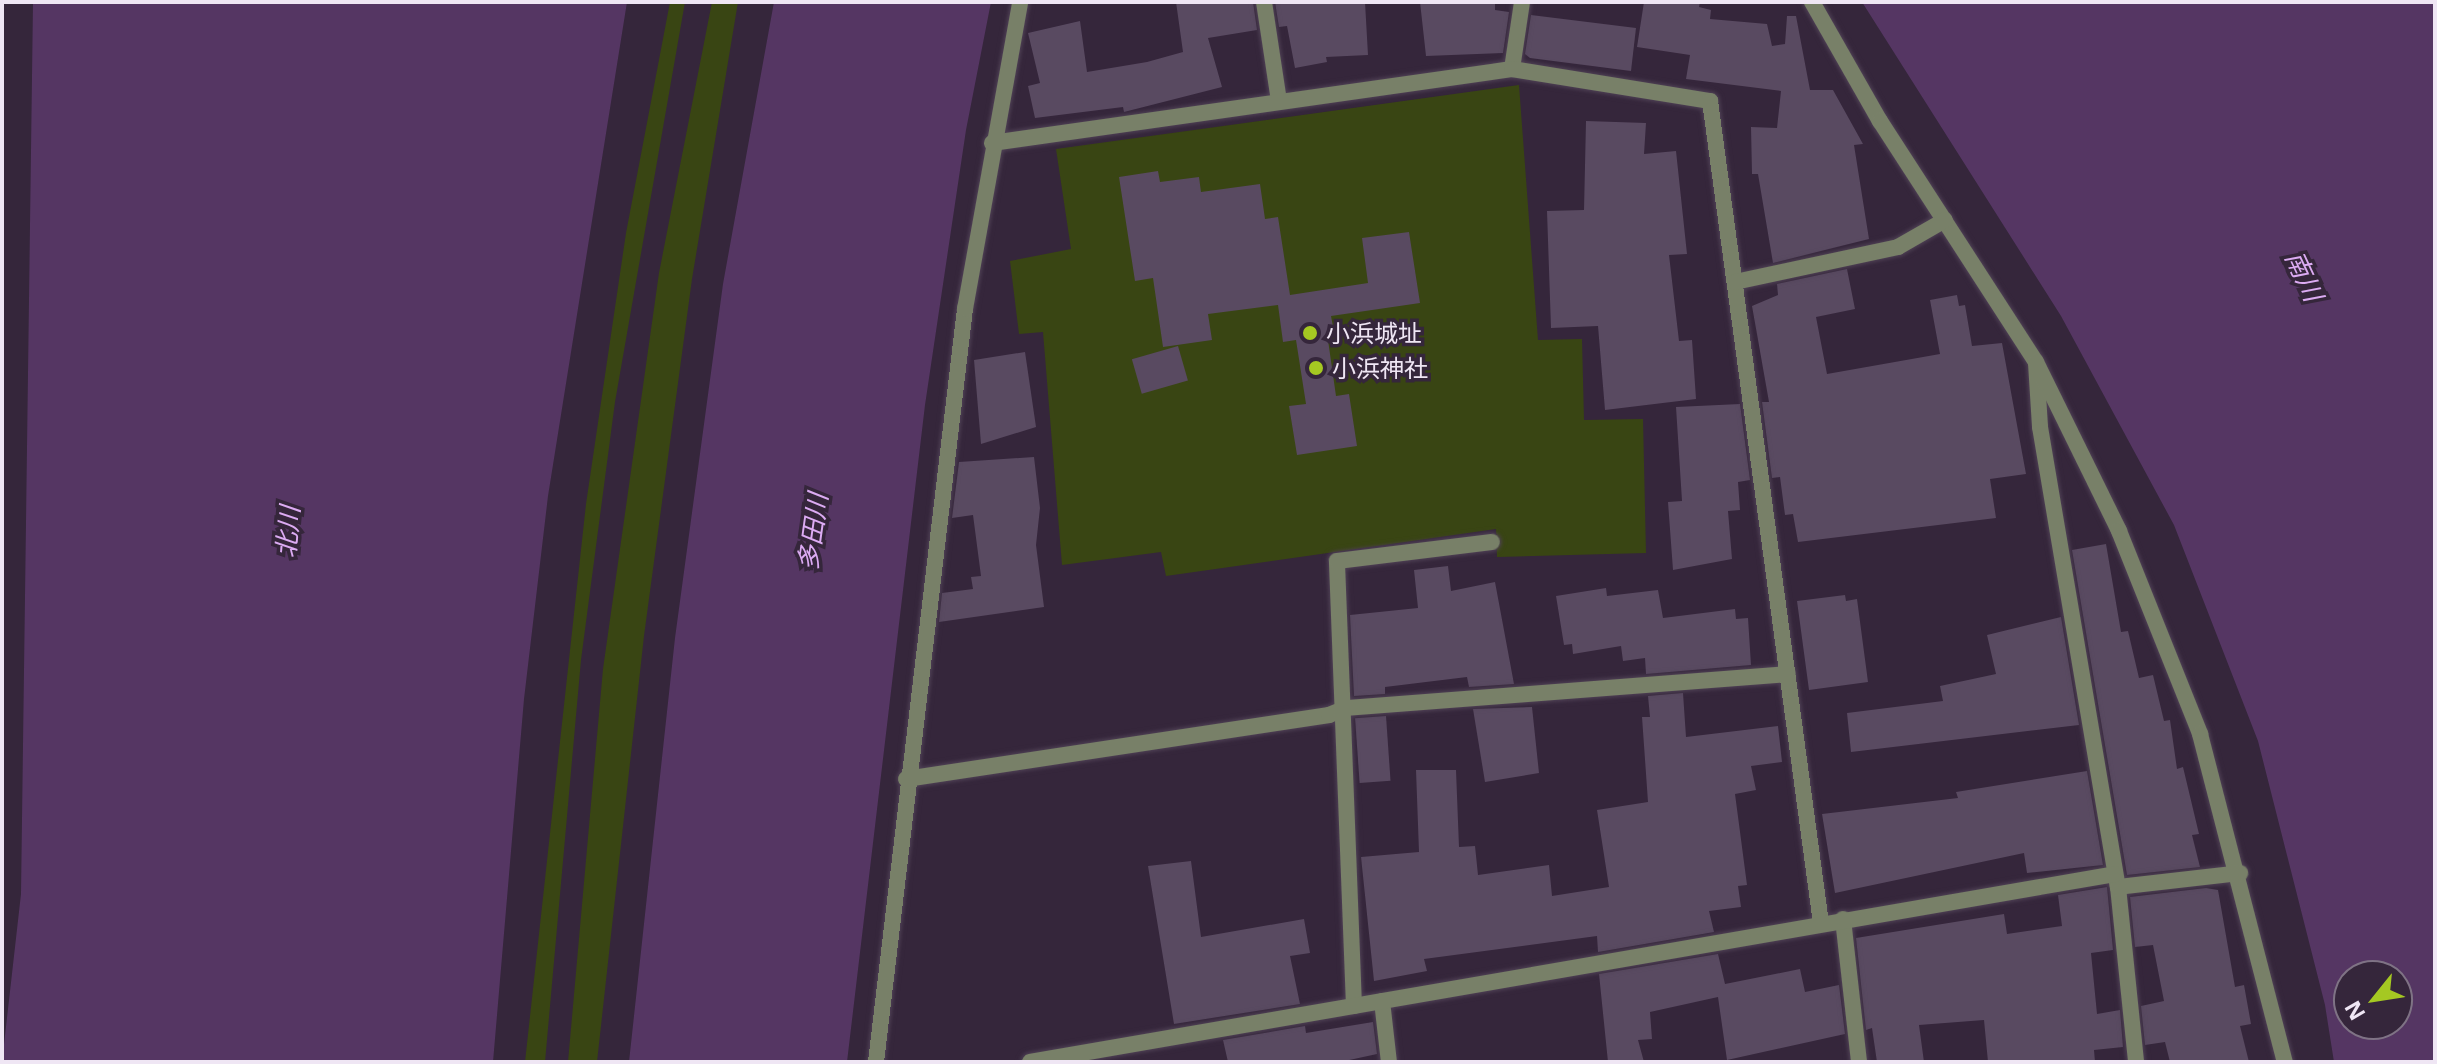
<!DOCTYPE html>
<html>
<head>
<meta charset="utf-8">
<style>
  body { margin:0 }
  #map { position:relative; width:2437px; height:1064px; overflow:hidden; background:#35263b; font-family:"Noto Sans","Noto Sans JP",sans-serif }
  div>[style] { position:absolute }
  .green>* { inset:0; background:#394513 }
  .water>* { inset:0; background:#553663 }
  .building>* { inset:0; background:#594a61; transform-origin:0 0 }
  .roads { filter:drop-shadow(0 0 2px #4f4155) drop-shadow(0 0 2px #4f4155) }
  .service>* { height:16px; margin:-8px; padding:0 8px; transform-origin:8px; border-radius:8px; background:#788068 }
  .minor>* { height:16px; margin:-8px; padding:0 8px; transform-origin:8px; border-radius:8px; background:#788068 }
  .dots>* { width:22px; height:22px; translate:-50% -50%; box-sizing:border-box; border:4px solid #35263b; border-radius:50% }
  span { translate:-50% -50%; white-space:nowrap; text-align:center; line-height:1.15; -webkit-text-stroke:7px #35263b; paint-order:stroke }
  .poi-label { font-size:24px; color:#efe6f4 }
  .left { translate:0 -50%; text-align:left }
  .water-label { font-size:26px; color:#dcabf3; font-style:italic }
  .frame { position:absolute; inset:0; border:4px solid #efe6f4; pointer-events:none }
  .north { position:absolute; left:2333px; top:960px; width:80px; height:80px; box-sizing:border-box; background:#35263b; border:2px solid #7f7385; border-radius:50%; rotate:240deg; font-size:22px; font-weight:700; line-height:32px; text-align:center; color:#efe6f4 }
  .north::after { content:''; display:block; margin:auto; width:28px; height:36px; background:#a5c822; clip-path:polygon(50% 0,100% 100%,50% 72%,0 100%) }
</style>
</head>
<body>
<div id="map">
  <div class="green">
    <div style="clip-path:polygon(670px 2px,685px 2px,615px 402px,581px 660px,545px 1062px,525px 1062px,586px 504px,626px 233px)"></div>
    <div style="clip-path:polygon(712px 2px,738px 2px,692px 279px,644px 636px,597px 1062px,568px 1062px,603px 669px,659px 273px)"></div>
    <div style="clip-path:polygon(1519px 85px,1538px 340px,1582px 339px,1584px 420px,1643px 419px,1646px 553px,1497px 557px,1496px 529px,1166px 576px,1161px 552px,1062px 565px,1043px 332px,1019px 334px,1010px 261px,1071px 249px,1056px 149px)"></div>
  </div>
  <div class="water">
    <div style="clip-path:polygon(33px 2px,627px 2px,548px 496px,524px 699px,493px 1062px,2px 1062px,21px 894px)"></div>
    <div style="clip-path:polygon(774px 2px,991px 2px,966px 130px,925px 405px,847px 1062px,629px 1062px,675px 638px,723px 284px)"></div>
    <div style="clip-path:polygon(evenodd,1862px 2px,2435px 2px,2435px 1062px,2334px 1062px,2325px 1005px,2258px 741px,2174px 525px,2061px 316px,1862px 2px,2349px 976px,2397px 976px,2397px 1024px,2349px 1024px,2349px 976px)"></div>
  </div>
  <div class="building">
    <div style="clip-path:polygon(1176px 2px,1253px 2px,1257px 30px,1208px 38px,1222px 87px,1124px 112px,1123px 107px,1035px 118px,1028px 86px,1040px 83px,1028px 33px,1080px 21px,1087px 72px,1147px 62px,1183px 52px)"></div>
    <div style="clip-path:polygon(1275px 2px,1365px 2px,1368px 55px,1326px 57px,1327px 62px,1295px 68px,1287px 26px,1279px 27px)"></div>
    <div style="clip-path:polygon(1420px 2px,1495px 2px,1495px 10px,1509px 12px,1503px 53px,1426px 56px)"></div>
    <div style="clip-path:polygon(1644px 2px,1700px 2px,1699px 7px,1711px 10px,1710px 19px,1767px 24px,1772px 46px,1785px 44px,1787px 16px,1796px 16px,1810px 90px,1833px 90px,1863px 144px,1854px 145px,1869px 239px,1773px 263px,1758px 174px,1752px 174px,1751px 127px,1777px 128px,1781px 91px,1686px 79px,1690px 55px,1637px 47px)"></div>
    <div style="clip-path:polygon(1531px 15px,1636px 28px,1631px 71px,1530px 58px,1525px 54px)"></div>
    <div style="clip-path:polygon(1586px 121px,1646px 123px,1644px 154px,1676px 151px,1687px 254px,1669px 255px,1679px 341px,1692px 340px,1696px 399px,1605px 410px,1598px 326px,1551px 328px,1547px 211px,1584px 210px)"></div>
    <div style="clip-path:polygon(1158px 171px,1160px 182px,1199px 177px,1201px 192px,1260px 184px,1265px 219px,1278px 217px,1290px 295px,1368px 283px,1362px 238px,1409px 232px,1420px 303px,1331px 316px,1334px 332px,1327px 333px,1336px 396px,1349px 394px,1357px 446px,1297px 455px,1289px 406px,1306px 404px,1296px 340px,1283px 342px,1278px 305px,1208px 314px,1212px 340px,1163px 347px,1153px 278px,1135px 281px,1119px 177px)"></div>
    <div style="clip-path:polygon(1847px 269px,1855px 309px,1816px 317px,1827px 374px,1940px 354px,1930px 300px,1957px 295px,1959px 306px,1965px 305px,1972px 346px,2002px 343px,2026px 474px,1990px 479px,1996px 518px,1798px 542px,1793px 514px,1785px 515px,1780px 477px,1772px 478px,1762px 402px,1769px 402px,1752px 306px,1778px 295px,1777px 284px)"></div>
    <div style="left:1178px;top:346px;width:36px;height:48px;rotate:74deg"></div>
    <div style="clip-path:polygon(1025px 352px,1036px 427px,981px 444px,974px 360px)"></div>
    <div style="clip-path:polygon(1740px 404px,1750px 480px,1738px 482px,1740px 510px,1728px 511px,1732px 559px,1673px 570px,1668px 502px,1682px 501px,1676px 407px)"></div>
    <div style="clip-path:polygon(1034px 457px,1040px 508px,1036px 545px,1044px 607px,939px 622px,942px 593px,973px 589px,971px 577px,981px 576px,973px 515px,952px 518px,959px 462px)"></div>
    <div style="clip-path:polygon(2106px 544px,2121px 632px,2128px 631px,2139px 678px,2153px 675px,2164px 721px,2170px 720px,2177px 769px,2183px 767px,2199px 834px,2192px 835px,2200px 867px,2127px 875px,2072px 550px)"></div>
    <div style="clip-path:polygon(1448px 566px,1451px 591px,1495px 582px,1514px 684px,1469px 687px,1467px 677px,1385px 687px,1385px 694px,1354px 696px,1350px 615px,1418px 608px,1414px 570px)"></div>
    <div style="clip-path:polygon(1606px 588px,1607px 596px,1658px 590px,1663px 618px,1735px 609px,1736px 619px,1748px 618px,1751px 665px,1646px 674px,1645px 658px,1623px 661px,1621px 646px,1573px 654px,1572px 644px,1564px 645px,1556px 596px)"></div>
    <div style="clip-path:polygon(1845px 595px,1846px 601px,1857px 599px,1868px 682px,1809px 690px,1797px 601px)"></div>
    <div style="clip-path:polygon(2061px 617px,2079px 725px,1851px 752px,1847px 713px,1943px 701px,1940px 686px,1996px 674px,1987px 635px)"></div>
    <div style="clip-path:polygon(1683px 693px,1686px 737px,1778px 726px,1782px 762px,1751px 766px,1756px 790px,1735px 794px,1747px 885px,1738px 886px,1741px 907px,1709px 911px,1714px 932px,1598px 952px,1597px 936px,1424px 959px,1427px 971px,1374px 981px,1361px 857px,1419px 852px,1416px 770px,1456px 770px,1459px 847px,1475px 846px,1478px 875px,1549px 865px,1552px 896px,1609px 887px,1597px 810px,1648px 802px,1642px 717px,1650px 717px,1648px 696px)"></div>
    <div style="clip-path:polygon(1532px 707px,1539px 773px,1485px 782px,1473px 709px)"></div>
    <div style="left:1386px;top:716px;width:65px;height:31px;rotate:86deg"></div>
    <div style="clip-path:polygon(2087px 771px,2103px 865px,2027px 873px,2024px 853px,1835px 893px,1822px 814px,1958px 798px,1956px 792px)"></div>
    <div style="clip-path:polygon(1191px 861px,1201px 937px,1304px 919px,1310px 953px,1290px 956px,1300px 1004px,1174px 1024px,1148px 866px)"></div>
    <div style="clip-path:polygon(2107px 887px,2113px 950px,2091px 953px,2097px 1014px,2120px 1010px,2123px 1047px,2094px 1050px,2095px 1062px,1988px 1062px,1984px 1020px,1919px 1025px,1924px 1062px,1877px 1062px,1872px 1028px,1866px 1030px,1856px 938px,2004px 914px,2007px 934px,2062px 926px,2058px 895px)"></div>
    <div style="clip-path:polygon(2206px 888px,2218px 890px,2235px 987px,2244px 985px,2251px 1024px,2240px 1026px,2249px 1062px,2170px 1062px,2165px 1042px,2145px 1045px,2141px 1006px,2164px 1001px,2153px 945px,2135px 947px,2130px 897px)"></div>
    <div style="clip-path:polygon(1718px 954px,1725px 984px,1800px 969px,1805px 992px,1839px 985px,1845px 1034px,1727px 1060px,1718px 997px,1650px 1012px,1652px 1039px,1638px 1040px,1644px 1062px,1608px 1062px,1599px 974px)"></div>
    <div style="clip-path:polygon(1373px 1022px,1377px 1054px,1340px 1062px,1228px 1062px,1223px 1040px,1305px 1026px,1306px 1033px)"></div>
  </div>
  <div class="roads">
    <div class="service">
      <div style="left:1512px;top:69px;width:68px;rotate:-81.5deg"></div>
      <div style="left:2036px;top:363px;width:64px;rotate:86.4deg"></div>
      <div style="left:2040px;top:427px;width:467px;rotate:80.4deg"></div>
      <div style="left:2118px;top:887px;width:176px;rotate:84.1deg"></div>
      <div style="left:906px;top:779px;width:428px;rotate:-8.6deg"></div>
      <div style="left:1329px;top:715px;width:18px;rotate:-22deg"></div>
      <div style="left:1346px;top:708px;width:443px;rotate:-4.4deg"></div>
      <div style="left:1843px;top:919px;width:144px;rotate:83.6deg"></div>
      <div style="left:1354px;top:1006px;width:445px;rotate:-92.2deg"></div>
      <div style="left:1337px;top:561px;width:156px;rotate:-7deg"></div>
    </div>
    <div class="minor">
      <div style="left:1264px;top:2px;width:100px;rotate:81.4deg"></div>
      <div style="left:1812px;top:2px;width:137px;rotate:60.3deg"></div>
      <div style="left:1880px;top:121px;width:287px;rotate:57.1deg"></div>
      <div style="left:2036px;top:362px;width:188px;rotate:63.8deg"></div>
      <div style="left:2119px;top:531px;width:219px;rotate:68.2deg"></div>
      <div style="left:2200px;top:734px;width:339px;rotate:75.5deg"></div>
      <div style="left:992px;top:143px;width:525px;rotate:-8.1deg"></div>
      <div style="left:1512px;top:69px;width:201px;rotate:9.2deg"></div>
      <div style="left:1710px;top:101px;width:829px;rotate:82.31deg"></div>
      <div style="left:1735px;top:282px;width:167px;rotate:-12.1deg"></div>
      <div style="left:1898px;top:247px;width:54px;rotate:-29.9deg"></div>
      <div style="left:2118px;top:887px;width:123px;rotate:-6.5deg"></div>
      <div style="left:1382px;top:1001px;width:61px;rotate:83.5deg"></div>
      <div style="left:876px;top:1062px;width:758px;rotate:-83.26deg"></div>
      <div style="left:965px;top:309px;width:312px;rotate:-79.8deg"></div>
      <div style="left:1030px;top:1062px;width:1101px;rotate:-9.83deg"></div>
    </div>
  </div>
  <div class="dots">
    <div style="left:1310px;top:333px;background:#a5c822"></div>
    <div style="left:1316px;top:368px;background:#a5c822"></div>
  </div>
  <div class="poi-label">
    <span class="left" style="left:1326px;top:333px">小浜城址</span>
    <span class="left" style="left:1332px;top:368px">小浜神社</span>
  </div>
  <div class="water-label">
    <span style="left:2304px;top:276px;rotate:65deg">南川</span>
    <span style="left:288px;top:532px;rotate:-85deg">北川</span>
    <span style="left:813px;top:532px;rotate:-82deg">多田川</span>
  </div>
  <div class="frame"></div>
  <div class="north">N</div>
</div>
</body>
</html>
